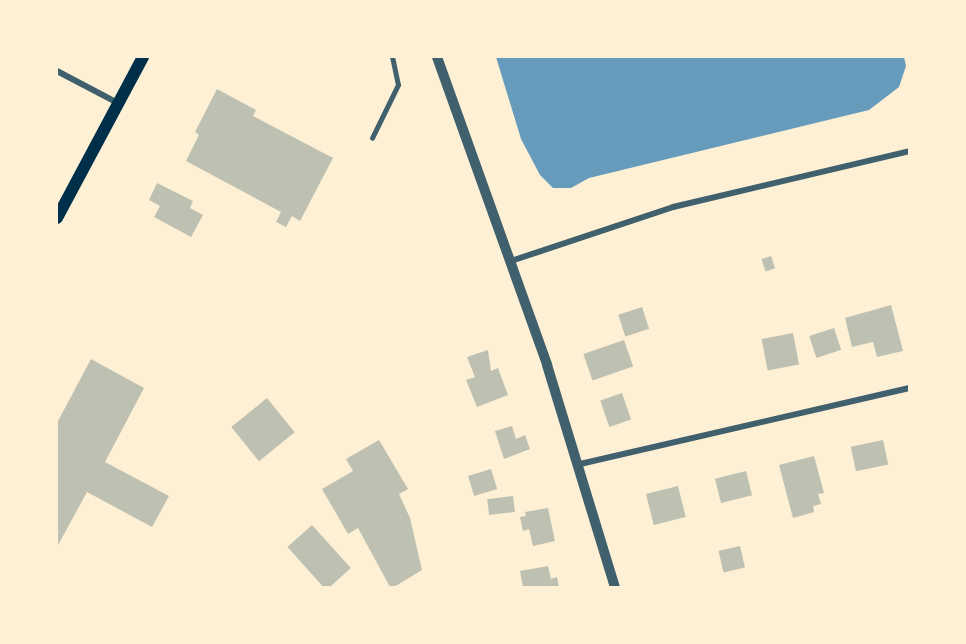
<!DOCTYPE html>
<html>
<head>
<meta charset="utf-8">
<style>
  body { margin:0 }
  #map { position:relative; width:966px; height:644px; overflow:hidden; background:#fdf0d5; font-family:"Libre Baskerville",serif }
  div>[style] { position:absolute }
  .water>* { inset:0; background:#669bbc }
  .building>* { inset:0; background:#bec0b2; transform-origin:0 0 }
  .service>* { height:4.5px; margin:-2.25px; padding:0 2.25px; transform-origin:2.25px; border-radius:2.25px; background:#3f606c }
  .minor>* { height:6px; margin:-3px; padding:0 3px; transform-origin:3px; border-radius:3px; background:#3f606c }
  .tertiary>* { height:10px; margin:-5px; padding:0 5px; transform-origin:5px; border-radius:5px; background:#3f606c }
  .secondary>* { height:12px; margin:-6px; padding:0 6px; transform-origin:6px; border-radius:6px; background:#003049 }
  span { translate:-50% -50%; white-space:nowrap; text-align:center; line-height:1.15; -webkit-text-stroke:5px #fdf0d5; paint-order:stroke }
  .frame { position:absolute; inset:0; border:58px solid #fdf0d5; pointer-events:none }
</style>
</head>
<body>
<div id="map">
  <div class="water">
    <div style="clip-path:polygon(496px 57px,904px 57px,906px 66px,899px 87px,869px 110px,589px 178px,571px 188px,553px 188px,540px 175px,521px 139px)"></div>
  </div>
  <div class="building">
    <div style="clip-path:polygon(217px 89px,256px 110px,253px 116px,333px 158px,300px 221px,292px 216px,286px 227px,276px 222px,281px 212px,186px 161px,199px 135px,195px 132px)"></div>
    <div style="clip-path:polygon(157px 183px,193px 201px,190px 208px,203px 215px,191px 237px,154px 217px,160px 206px,149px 200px)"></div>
    <div style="left:771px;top:256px;width:13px;height:10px;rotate:72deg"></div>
    <div style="clip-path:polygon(891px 305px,903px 351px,877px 357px,873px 342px,852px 347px,845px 318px)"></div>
    <div style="left:642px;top:307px;width:23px;height:25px;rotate:72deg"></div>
    <div style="left:834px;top:328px;width:23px;height:26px;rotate:72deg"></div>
    <div style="left:793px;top:333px;width:32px;height:32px;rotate:79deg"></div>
    <div style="left:624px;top:340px;width:28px;height:43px;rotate:71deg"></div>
    <div style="clip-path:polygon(488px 350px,491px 371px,498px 368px,508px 395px,477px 407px,466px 380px,475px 377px,467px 357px)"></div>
    <div style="clip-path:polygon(91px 359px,144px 388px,105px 462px,169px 496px,152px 527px,87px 492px,57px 547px,57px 423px)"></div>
    <div style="left:622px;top:393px;width:28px;height:23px;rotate:71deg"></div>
    <div style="left:267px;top:398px;width:44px;height:46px;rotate:51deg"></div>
    <div style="clip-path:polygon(512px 426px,516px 439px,525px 435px,530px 449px,504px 459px,495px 431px)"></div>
    <div style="clip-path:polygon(379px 440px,408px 489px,399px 494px,410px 518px,422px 570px,394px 587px,390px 587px,358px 528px,348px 534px,322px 489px,353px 471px,346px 459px)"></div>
    <div style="left:883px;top:440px;width:25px;height:33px;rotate:78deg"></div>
    <div style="clip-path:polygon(814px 456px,824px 493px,818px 494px,821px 504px,813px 506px,814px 512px,793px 518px,779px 465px)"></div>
    <div style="left:491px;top:469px;width:21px;height:24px;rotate:73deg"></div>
    <div style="left:746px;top:471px;width:25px;height:32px;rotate:76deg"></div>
    <div style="left:678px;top:486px;width:32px;height:33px;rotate:76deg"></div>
    <div style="left:513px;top:496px;width:16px;height:26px;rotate:83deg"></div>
    <div style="clip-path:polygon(548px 508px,555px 541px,533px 546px,529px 529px,523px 531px,520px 517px,526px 516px,525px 512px)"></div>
    <div style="left:312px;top:525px;width:58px;height:33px;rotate:48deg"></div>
    <div style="left:740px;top:546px;width:22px;height:22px;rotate:77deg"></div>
    <div style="clip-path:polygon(548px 566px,551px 579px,557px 577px,559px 587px,523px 587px,520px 571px)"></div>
  </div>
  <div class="service">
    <div style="left:372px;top:138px;width:59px;rotate:-63.9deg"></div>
    <div style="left:398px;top:85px;width:29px;rotate:-102deg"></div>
  </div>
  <div class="minor">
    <div style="left:57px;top:71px;width:69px;rotate:27.7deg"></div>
    <div style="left:511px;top:261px;width:171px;rotate:-18.4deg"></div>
    <div style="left:673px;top:207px;width:243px;rotate:-13.3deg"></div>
    <div style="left:580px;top:464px;width:338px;rotate:-13deg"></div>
  </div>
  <div class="tertiary">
    <div style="left:437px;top:57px;width:327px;rotate:70.3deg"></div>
    <div style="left:547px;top:365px;width:232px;rotate:73deg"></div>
  </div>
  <div class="secondary">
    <div style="left:57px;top:218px;width:183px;rotate:-61.9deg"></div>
  </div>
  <div class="frame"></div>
</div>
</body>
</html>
